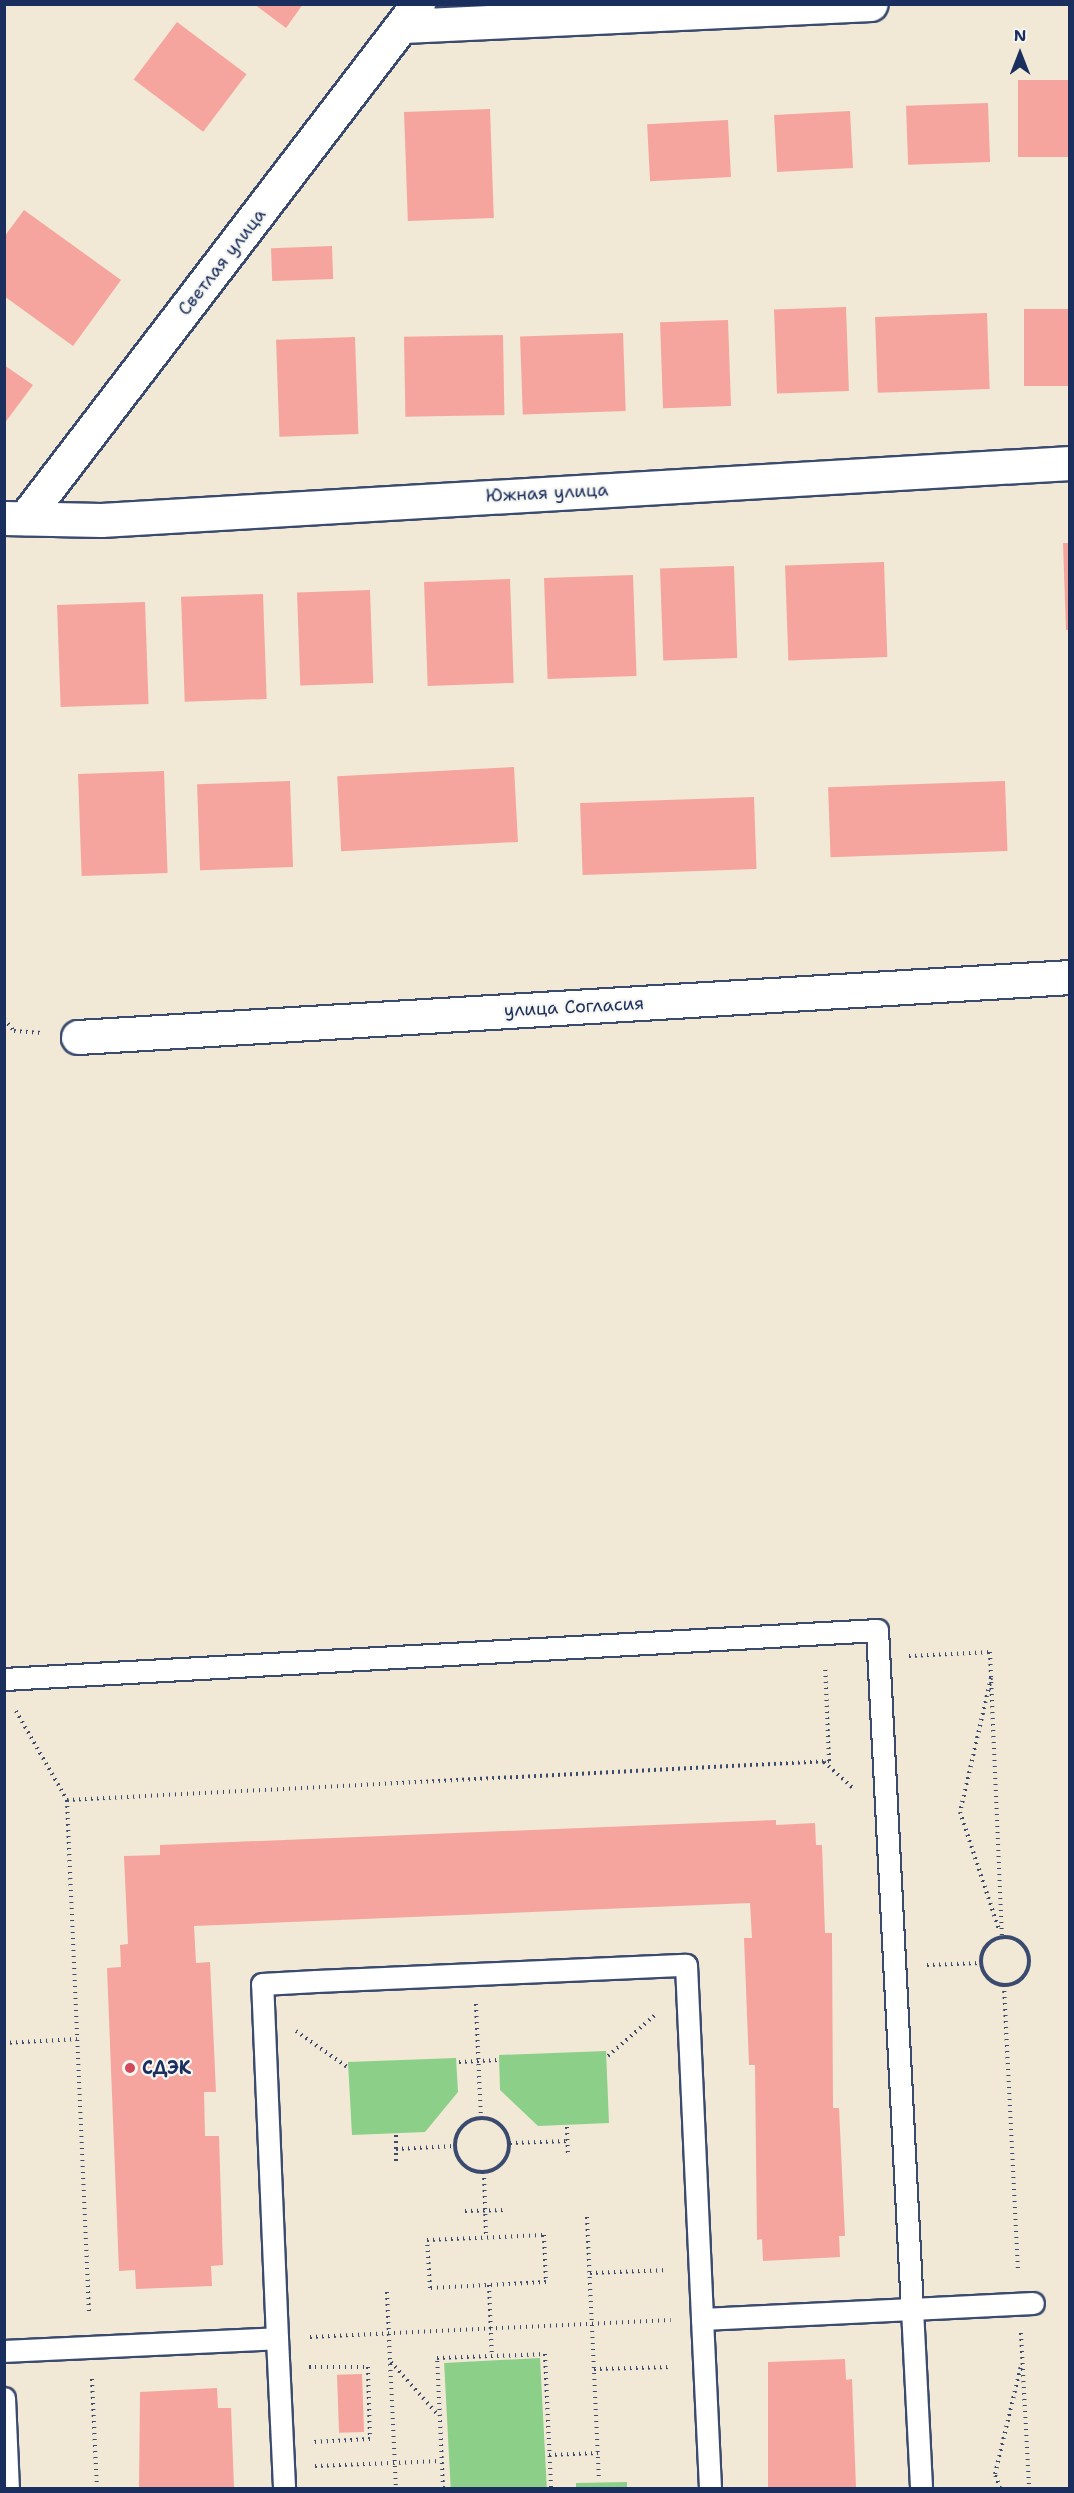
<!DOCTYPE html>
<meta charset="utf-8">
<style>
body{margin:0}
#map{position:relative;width:1074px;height:2493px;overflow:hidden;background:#f1e9d5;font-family:"Shantell Sans",sans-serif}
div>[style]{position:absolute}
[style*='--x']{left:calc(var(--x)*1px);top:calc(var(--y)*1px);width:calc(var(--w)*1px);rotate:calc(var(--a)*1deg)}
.green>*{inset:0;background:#8ccf88;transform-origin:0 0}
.building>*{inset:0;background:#f5a59e;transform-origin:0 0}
.path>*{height:4px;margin-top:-2px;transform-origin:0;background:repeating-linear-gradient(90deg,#3b4b70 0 1.5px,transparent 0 6px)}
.path>.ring{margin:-2px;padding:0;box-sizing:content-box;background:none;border:4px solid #3b4b70;border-radius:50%}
.roads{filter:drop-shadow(2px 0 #3b4b70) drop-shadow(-2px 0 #3b4b70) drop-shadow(0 2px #3b4b70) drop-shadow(0 -2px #3b4b70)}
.lane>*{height:21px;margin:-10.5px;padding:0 10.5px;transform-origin:10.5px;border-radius:10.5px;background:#fff}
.street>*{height:33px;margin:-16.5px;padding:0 16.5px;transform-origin:16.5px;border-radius:16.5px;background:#fff}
.dots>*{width:16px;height:16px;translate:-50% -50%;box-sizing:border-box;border:3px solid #f6f6f2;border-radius:50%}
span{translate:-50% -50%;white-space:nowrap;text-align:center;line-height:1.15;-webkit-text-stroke:4.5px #f6f6f2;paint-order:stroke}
.street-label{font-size:18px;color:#1b2f5e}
.poi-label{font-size:18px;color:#1b2f5e;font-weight:700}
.left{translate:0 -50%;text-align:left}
.frame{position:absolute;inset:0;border:6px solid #1b2f5e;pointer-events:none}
.north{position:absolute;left:990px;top:24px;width:60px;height:60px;-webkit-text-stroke:4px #f6f6f2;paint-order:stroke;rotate:0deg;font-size:16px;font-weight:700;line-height:24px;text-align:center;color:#1b2f5e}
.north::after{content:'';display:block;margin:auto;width:21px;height:27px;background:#1b2f5e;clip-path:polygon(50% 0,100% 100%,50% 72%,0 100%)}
</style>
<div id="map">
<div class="green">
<i style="clip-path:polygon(606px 2051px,609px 2123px,538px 2126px,500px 2090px,499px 2055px)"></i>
<i style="clip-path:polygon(456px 2058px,458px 2092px,425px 2132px,352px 2135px,348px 2062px)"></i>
<i style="left:540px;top:2358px;width:130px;height:96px;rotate:87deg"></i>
<i style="clip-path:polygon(627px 2482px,627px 2488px,576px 2488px,576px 2483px)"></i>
</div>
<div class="building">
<i style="clip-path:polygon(254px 4px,303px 4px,286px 28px)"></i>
<i style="left:177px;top:22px;width:87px;height:72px;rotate:37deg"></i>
<i style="left:1070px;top:80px;width:77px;height:52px;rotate:90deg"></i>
<i style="left:988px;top:103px;width:59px;height:82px;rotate:88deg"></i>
<i style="left:490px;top:109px;width:109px;height:86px;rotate:88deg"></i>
<i style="left:850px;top:111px;width:57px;height:76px;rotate:87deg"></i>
<i style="left:728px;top:120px;width:57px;height:81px;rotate:87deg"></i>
<i style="clip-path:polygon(24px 210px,121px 280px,73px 346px,4px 296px,4px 237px)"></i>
<i style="left:332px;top:246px;width:33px;height:61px;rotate:88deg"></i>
<i style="left:846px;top:307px;width:84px;height:72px;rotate:88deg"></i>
<i style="left:1070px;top:309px;width:77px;height:46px;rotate:90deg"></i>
<i style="left:987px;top:313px;width:76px;height:112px;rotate:88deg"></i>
<i style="left:728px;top:320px;width:86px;height:68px;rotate:88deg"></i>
<i style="left:623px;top:333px;width:78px;height:103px;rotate:88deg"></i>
<i style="left:503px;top:335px;width:80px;height:99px;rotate:89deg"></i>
<i style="left:355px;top:337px;width:97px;height:79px;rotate:88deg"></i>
<i style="clip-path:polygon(4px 365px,33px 385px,4px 424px)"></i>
<i style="clip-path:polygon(1063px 543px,1070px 543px,1070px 630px,1066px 630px)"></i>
<i style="left:884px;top:562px;width:95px;height:99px;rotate:88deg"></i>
<i style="left:734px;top:566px;width:92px;height:74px;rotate:88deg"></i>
<i style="left:633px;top:575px;width:101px;height:89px;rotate:88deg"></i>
<i style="left:510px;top:579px;width:104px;height:86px;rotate:88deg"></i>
<i style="left:370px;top:590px;width:93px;height:73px;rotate:88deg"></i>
<i style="left:263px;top:594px;width:105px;height:82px;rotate:88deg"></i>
<i style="left:145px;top:602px;width:102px;height:88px;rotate:88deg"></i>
<i style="left:514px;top:767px;width:75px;height:177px;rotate:87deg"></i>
<i style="left:164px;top:771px;width:102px;height:86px;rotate:88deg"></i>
<i style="left:290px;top:781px;width:86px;height:93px;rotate:88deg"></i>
<i style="left:1005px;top:781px;width:70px;height:177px;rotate:88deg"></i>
<i style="left:754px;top:797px;width:72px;height:174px;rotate:88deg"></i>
<i style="clip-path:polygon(776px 1820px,776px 1825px,815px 1823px,816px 1845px,822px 1845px,825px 1933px,832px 1933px,833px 2108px,839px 2108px,845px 2236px,839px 2236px,840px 2257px,763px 2261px,762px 2239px,757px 2240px,755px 2065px,749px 2065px,744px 1938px,752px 1938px,750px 1903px,194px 1926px,196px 1963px,210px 1962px,216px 2092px,204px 2092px,205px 2136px,219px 2136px,223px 2265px,211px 2266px,212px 2286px,136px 2289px,135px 2270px,119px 2271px,107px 1968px,121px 1967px,120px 1945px,128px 1944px,124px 1856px,160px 1855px,160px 1845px)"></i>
<i style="clip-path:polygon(845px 2359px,846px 2380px,852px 2379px,856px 2488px,768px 2488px,768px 2362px)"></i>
<i style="left:362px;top:2374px;width:58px;height:25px;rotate:88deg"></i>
<i style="clip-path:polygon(217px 2388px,218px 2408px,231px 2408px,234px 2488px,139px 2488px,140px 2392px)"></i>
</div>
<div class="path">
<i style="--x:4;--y:1019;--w:16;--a:50"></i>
<i style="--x:14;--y:1031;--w:28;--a:4"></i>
<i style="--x:909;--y:1656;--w:81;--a:-2.8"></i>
<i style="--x:990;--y:1652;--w:285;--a:87.6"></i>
<i style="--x:991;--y:1678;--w:138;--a:103"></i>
<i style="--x:960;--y:1812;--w:124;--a:71.7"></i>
<i style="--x:16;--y:1711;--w:103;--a:60.2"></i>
<i style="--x:67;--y:1800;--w:763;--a:-2.93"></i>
<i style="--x:829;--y:1761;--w:96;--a:-92.4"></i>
<i style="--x:824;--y:1762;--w:40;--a:42"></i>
<i style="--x:67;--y:1800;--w:515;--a:87.55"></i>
<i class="ring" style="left:981px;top:1937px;width:44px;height:44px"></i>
<i style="--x:927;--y:1965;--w:53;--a:-2.2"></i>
<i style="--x:1004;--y:1985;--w:287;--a:87.2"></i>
<i style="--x:476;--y:2004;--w:113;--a:87.5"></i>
<i style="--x:296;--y:2031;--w:62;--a:35.2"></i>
<i style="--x:4;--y:2043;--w:73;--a:-3.1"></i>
<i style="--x:608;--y:2056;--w:62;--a:-41.1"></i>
<i style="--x:459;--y:2062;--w:39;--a:-3"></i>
<i class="ring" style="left:455px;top:2118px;width:50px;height:50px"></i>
<i style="--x:567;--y:2127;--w:28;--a:88"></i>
<i style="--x:396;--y:2135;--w:27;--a:90"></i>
<i style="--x:510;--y:2143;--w:58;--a:-2"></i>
<i style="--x:396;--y:2149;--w:58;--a:-3"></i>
<i style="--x:484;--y:2172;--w:65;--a:88.2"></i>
<i style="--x:465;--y:2211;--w:40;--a:-1.4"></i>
<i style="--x:587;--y:2217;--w:263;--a:87.4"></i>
<i style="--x:544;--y:2235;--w:47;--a:87.6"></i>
<i style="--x:546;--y:2282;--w:116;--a:177"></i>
<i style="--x:430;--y:2288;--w:48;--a:-93.6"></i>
<i style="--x:427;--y:2240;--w:117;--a:-2.4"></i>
<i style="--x:590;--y:2273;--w:77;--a:-2.2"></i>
<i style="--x:489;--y:2285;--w:71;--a:87.6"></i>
<i style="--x:387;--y:2292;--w:196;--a:87.4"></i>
<i style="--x:1021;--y:2333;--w:155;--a:87"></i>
<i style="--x:310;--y:2337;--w:361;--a:-2.7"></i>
<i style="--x:391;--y:2362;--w:72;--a:48.4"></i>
<i style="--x:309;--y:2367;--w:59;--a:0"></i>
<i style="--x:368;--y:2367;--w:72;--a:88.4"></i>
<i style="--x:370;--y:2439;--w:56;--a:176.9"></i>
<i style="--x:594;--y:2369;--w:78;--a:-1.5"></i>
<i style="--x:92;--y:2379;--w:109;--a:87.4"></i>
<i style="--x:549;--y:2455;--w:49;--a:-2.3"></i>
<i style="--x:315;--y:2466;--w:126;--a:-2.3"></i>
<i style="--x:443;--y:2488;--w:130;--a:-92.6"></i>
<i style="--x:437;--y:2358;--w:108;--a:-2.1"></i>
<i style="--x:545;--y:2354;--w:134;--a:87.4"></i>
<i style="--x:1000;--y:2488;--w:15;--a:-110"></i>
<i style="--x:995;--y:2474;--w:111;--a:-76.5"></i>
</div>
<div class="roads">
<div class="lane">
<i style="--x:4;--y:1679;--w:874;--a:-3.21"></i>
<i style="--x:877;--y:1630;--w:680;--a:87.05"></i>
<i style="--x:912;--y:2309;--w:121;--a:-2.8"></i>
<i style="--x:277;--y:2338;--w:354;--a:-92.4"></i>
<i style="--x:262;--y:1984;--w:54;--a:-3.2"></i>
<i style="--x:316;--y:1981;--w:370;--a:-2.5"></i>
<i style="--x:686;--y:1965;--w:354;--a:87.4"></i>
<i style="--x:4;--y:2351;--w:273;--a:-2.7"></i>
<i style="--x:277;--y:2338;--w:150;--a:87.3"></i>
<i style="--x:4;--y:2398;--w:90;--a:87.5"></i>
<i style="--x:710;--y:2488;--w:169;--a:-92.7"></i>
<i style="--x:702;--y:2319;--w:210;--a:-2.7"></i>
<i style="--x:912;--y:2309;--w:179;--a:87.1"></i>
</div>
<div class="street">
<i style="--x:404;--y:26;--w:467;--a:-2.7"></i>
<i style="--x:4;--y:518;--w:97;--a:1.2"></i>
<i style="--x:101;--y:520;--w:971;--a:-3.37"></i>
<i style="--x:25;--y:518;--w:647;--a:-52.6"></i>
<i style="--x:78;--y:1037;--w:994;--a:-3.46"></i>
</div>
</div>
<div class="dots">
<i style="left:130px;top:2068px;background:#d1495b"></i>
</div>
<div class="street-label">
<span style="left:222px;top:262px;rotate:-52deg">Светлая улица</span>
<span style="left:547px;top:493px;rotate:-3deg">Южная улица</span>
<span style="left:574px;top:1007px;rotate:-3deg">улица Согласия</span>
</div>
<div class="poi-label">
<span class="left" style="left:142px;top:2068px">СДЭК</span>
</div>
<div class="frame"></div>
<div class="north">N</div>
</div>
